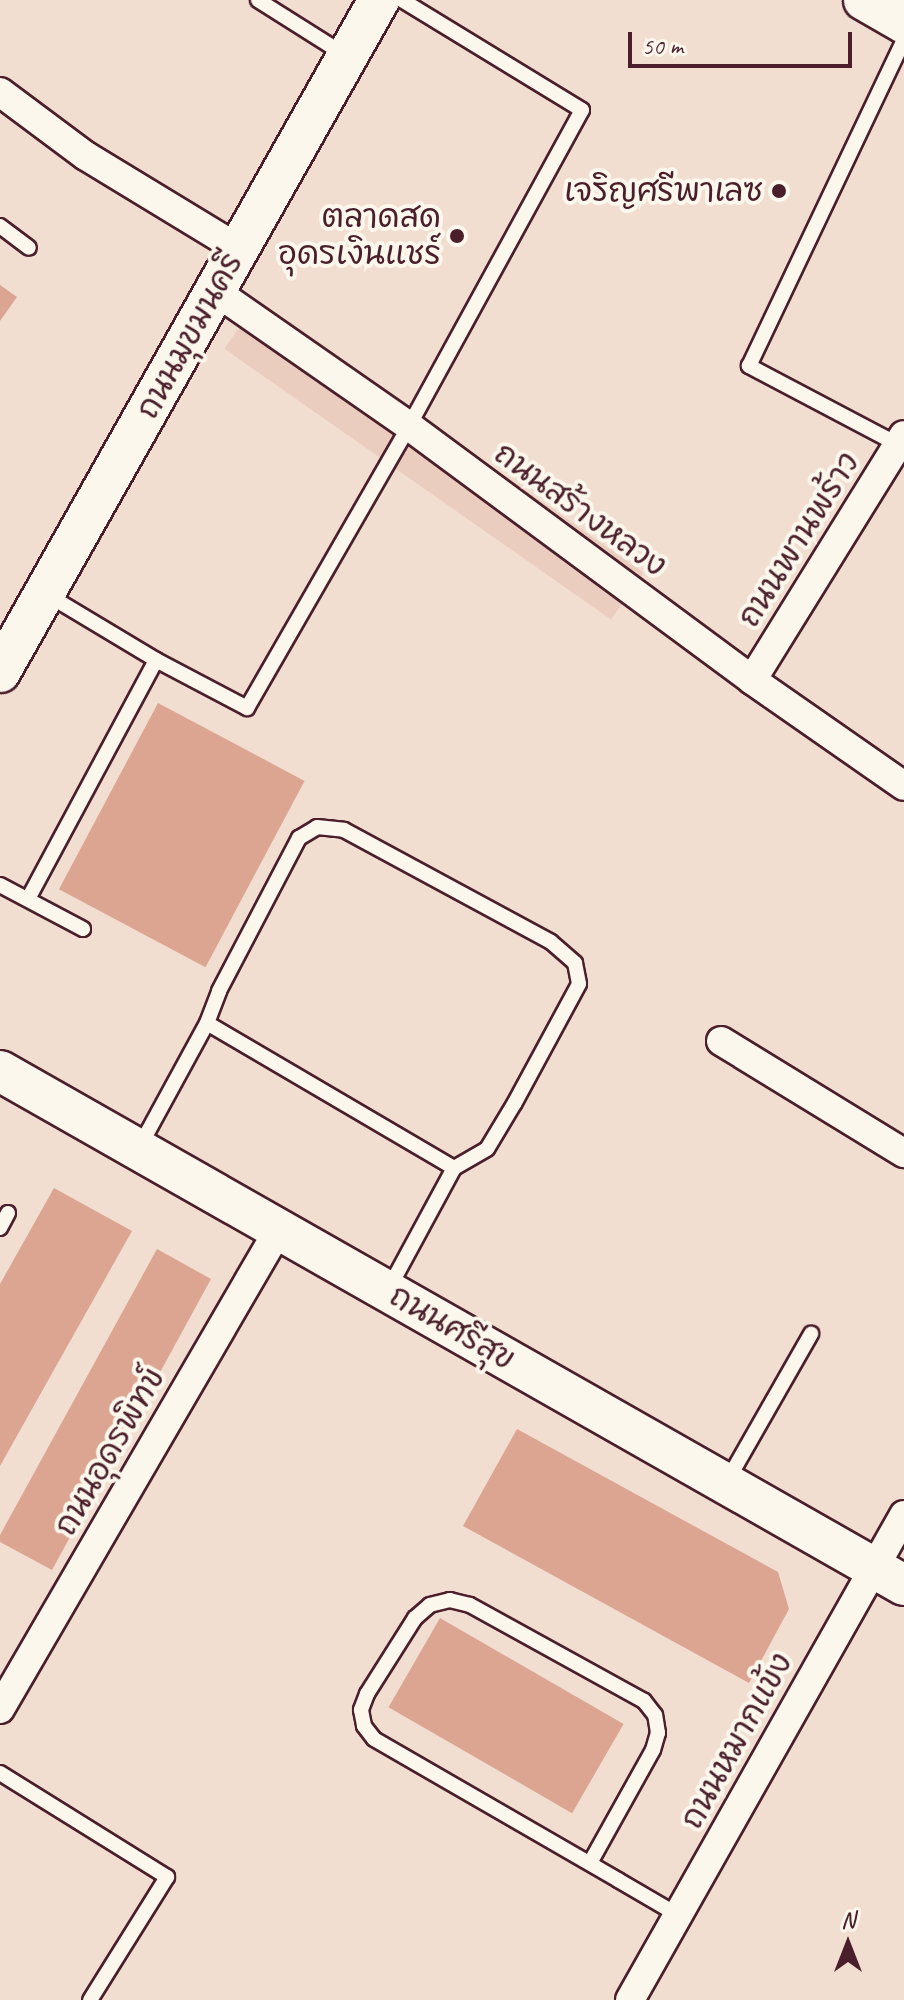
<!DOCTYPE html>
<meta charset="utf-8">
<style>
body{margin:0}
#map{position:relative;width:904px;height:2000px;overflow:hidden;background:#f1ded1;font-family:Caveat,"Playpen Sans Thai",sans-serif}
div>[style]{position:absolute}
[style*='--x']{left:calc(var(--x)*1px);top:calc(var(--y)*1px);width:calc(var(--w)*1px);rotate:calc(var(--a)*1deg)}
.built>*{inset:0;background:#eacdbe;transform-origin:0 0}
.building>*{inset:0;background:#dba592;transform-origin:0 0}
.roads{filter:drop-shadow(2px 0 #4a1f2b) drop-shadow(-2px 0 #4a1f2b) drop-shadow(0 2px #4a1f2b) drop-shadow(0 -2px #4a1f2b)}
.lane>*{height:14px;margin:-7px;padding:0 7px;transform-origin:7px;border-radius:7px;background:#fbf7ec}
.street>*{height:28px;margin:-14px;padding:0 14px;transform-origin:14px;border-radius:14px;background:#fbf7ec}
.secondary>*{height:40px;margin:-20px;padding:0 20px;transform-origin:20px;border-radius:20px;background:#fbf7ec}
.dots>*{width:22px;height:22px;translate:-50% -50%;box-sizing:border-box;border:4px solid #fbf7ec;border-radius:50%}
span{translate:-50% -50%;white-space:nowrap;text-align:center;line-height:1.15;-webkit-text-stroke:8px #fbf7ec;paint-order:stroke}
.poi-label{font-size:32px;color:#4a1f2b}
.right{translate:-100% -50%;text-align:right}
.street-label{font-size:32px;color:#4a1f2b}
.north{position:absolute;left:808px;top:1904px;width:80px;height:80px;-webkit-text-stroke:6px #fbf7ec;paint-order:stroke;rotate:0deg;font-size:22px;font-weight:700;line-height:32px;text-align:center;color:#4a1f2b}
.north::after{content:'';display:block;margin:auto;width:28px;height:36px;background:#4a1f2b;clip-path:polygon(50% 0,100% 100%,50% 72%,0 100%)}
.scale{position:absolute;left:628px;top:32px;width:224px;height:36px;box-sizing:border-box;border:4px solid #4a1f2b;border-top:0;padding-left:10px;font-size:24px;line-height:28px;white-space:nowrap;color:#4a1f2b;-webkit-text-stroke:6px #fbf7ec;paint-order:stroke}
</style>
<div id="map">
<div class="built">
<i style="left:257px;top:302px;width:472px;height:57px;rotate:35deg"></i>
</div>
<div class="building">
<i style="clip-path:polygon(0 285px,17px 297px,0 321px)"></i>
<i style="left:158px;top:703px;width:166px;height:211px;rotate:28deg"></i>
<i style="clip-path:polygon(54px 1188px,132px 1231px,0 1466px,0 1284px)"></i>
<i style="clip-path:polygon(157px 1249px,211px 1279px,52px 1570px,0 1542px,0 1535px)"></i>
<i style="clip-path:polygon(517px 1429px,778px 1572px,789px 1609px,749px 1683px,463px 1526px)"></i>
<i style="left:440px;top:1618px;width:212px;height:103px;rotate:30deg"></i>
</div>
<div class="roads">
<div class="lane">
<i style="--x:258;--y:0;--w:103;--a:32.3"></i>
<i style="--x:0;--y:226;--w:36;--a:37"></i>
<i style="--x:899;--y:445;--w:170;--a:-152.2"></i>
<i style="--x:749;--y:366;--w:362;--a:-64.6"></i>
<i style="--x:48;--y:595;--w:126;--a:31"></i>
<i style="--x:156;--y:660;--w:103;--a:27.8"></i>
<i style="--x:247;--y:708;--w:325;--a:-60.1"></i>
<i style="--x:409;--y:426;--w:360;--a:-61.3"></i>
<i style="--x:582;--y:110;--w:211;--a:-148.6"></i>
<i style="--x:0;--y:885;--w:94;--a:27.9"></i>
<i style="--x:28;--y:899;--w:271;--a:-61.8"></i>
<i style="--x:140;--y:1146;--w:140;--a:-61.4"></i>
<i style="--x:0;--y:1228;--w:17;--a:-62"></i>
<i style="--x:388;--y:1290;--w:139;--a:-61.6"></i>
<i style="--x:454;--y:1168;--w:286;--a:-149.6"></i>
<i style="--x:207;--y:1023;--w:34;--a:-69"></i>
<i style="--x:219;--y:991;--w:173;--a:-62.4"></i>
<i style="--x:299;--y:838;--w:21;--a:-31"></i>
<i style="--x:317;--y:827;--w:27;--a:6"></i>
<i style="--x:344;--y:830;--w:235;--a:28.4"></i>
<i style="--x:551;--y:942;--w:32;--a:41"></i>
<i style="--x:575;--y:963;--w:21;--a:79"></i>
<i style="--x:579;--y:984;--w:136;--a:118.4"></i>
<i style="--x:514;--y:1104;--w:52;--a:121"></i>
<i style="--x:487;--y:1149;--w:38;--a:150"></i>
<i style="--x:726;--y:1483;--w:172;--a:-60.3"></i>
<i style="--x:0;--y:1773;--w:197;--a:31.9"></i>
<i style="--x:167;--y:1877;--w:145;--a:122"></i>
<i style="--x:590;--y:1863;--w:129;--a:-60.9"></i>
<i style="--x:653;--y:1750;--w:18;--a:-74"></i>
<i style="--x:658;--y:1733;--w:18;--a:-99"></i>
<i style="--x:655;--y:1715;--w:18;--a:-128"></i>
<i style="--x:644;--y:1701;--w:199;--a:-151.1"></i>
<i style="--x:470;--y:1605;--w:21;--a:-166"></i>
<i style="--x:450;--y:1600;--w:21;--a:166"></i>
<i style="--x:430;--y:1605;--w:20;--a:139"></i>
<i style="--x:415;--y:1618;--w:90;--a:122.3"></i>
<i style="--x:367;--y:1694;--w:17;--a:111"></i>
<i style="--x:361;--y:1710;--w:16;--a:79"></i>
<i style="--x:364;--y:1726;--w:16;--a:52"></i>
<i style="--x:374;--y:1739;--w:282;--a:30"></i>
<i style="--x:618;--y:1880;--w:69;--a:30.3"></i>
</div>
<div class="street">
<i style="--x:0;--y:92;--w:107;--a:36.7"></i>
<i style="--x:86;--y:156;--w:179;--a:31.3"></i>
<i style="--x:215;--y:291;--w:236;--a:34.8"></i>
<i style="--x:409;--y:426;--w:427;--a:36.5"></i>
<i style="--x:752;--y:680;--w:185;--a:34.9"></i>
<i style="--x:752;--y:680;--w:288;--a:-58.2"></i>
<i style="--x:721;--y:1041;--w:215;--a:31.5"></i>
<i style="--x:0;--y:1709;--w:555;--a:-59.83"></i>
<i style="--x:630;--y:2000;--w:557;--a:-60.54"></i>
</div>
<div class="secondary">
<i style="--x:864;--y:0;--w:46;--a:29.9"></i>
<i style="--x:0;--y:672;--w:772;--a:-60.58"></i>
<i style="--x:0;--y:1071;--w:1040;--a:29.62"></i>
</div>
</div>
<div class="dots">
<i style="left:779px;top:191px;background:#4a1f2b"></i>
<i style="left:457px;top:236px;background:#4a1f2b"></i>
</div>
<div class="poi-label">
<span class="right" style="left:763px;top:191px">เจริญศรีพาเลซ</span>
<span class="right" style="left:441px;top:236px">ตลาดสด<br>อุดรเงินแชร์</span>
</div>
<div class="street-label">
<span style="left:190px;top:336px;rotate:-61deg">ถนนมุขมนครี</span>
<span style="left:580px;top:510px;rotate:36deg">ถนนสร้างหลวง</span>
<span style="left:799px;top:540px;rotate:-58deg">ถนนพานพร้าว</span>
<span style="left:452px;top:1328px;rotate:30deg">ถนนศรีสุข</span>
<span style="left:110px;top:1452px;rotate:-60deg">ถนนอุดรพิทข์</span>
<span style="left:737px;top:1741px;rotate:-61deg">ถนนหมากแข้ง</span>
</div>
<div class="north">N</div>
<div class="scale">50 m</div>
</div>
